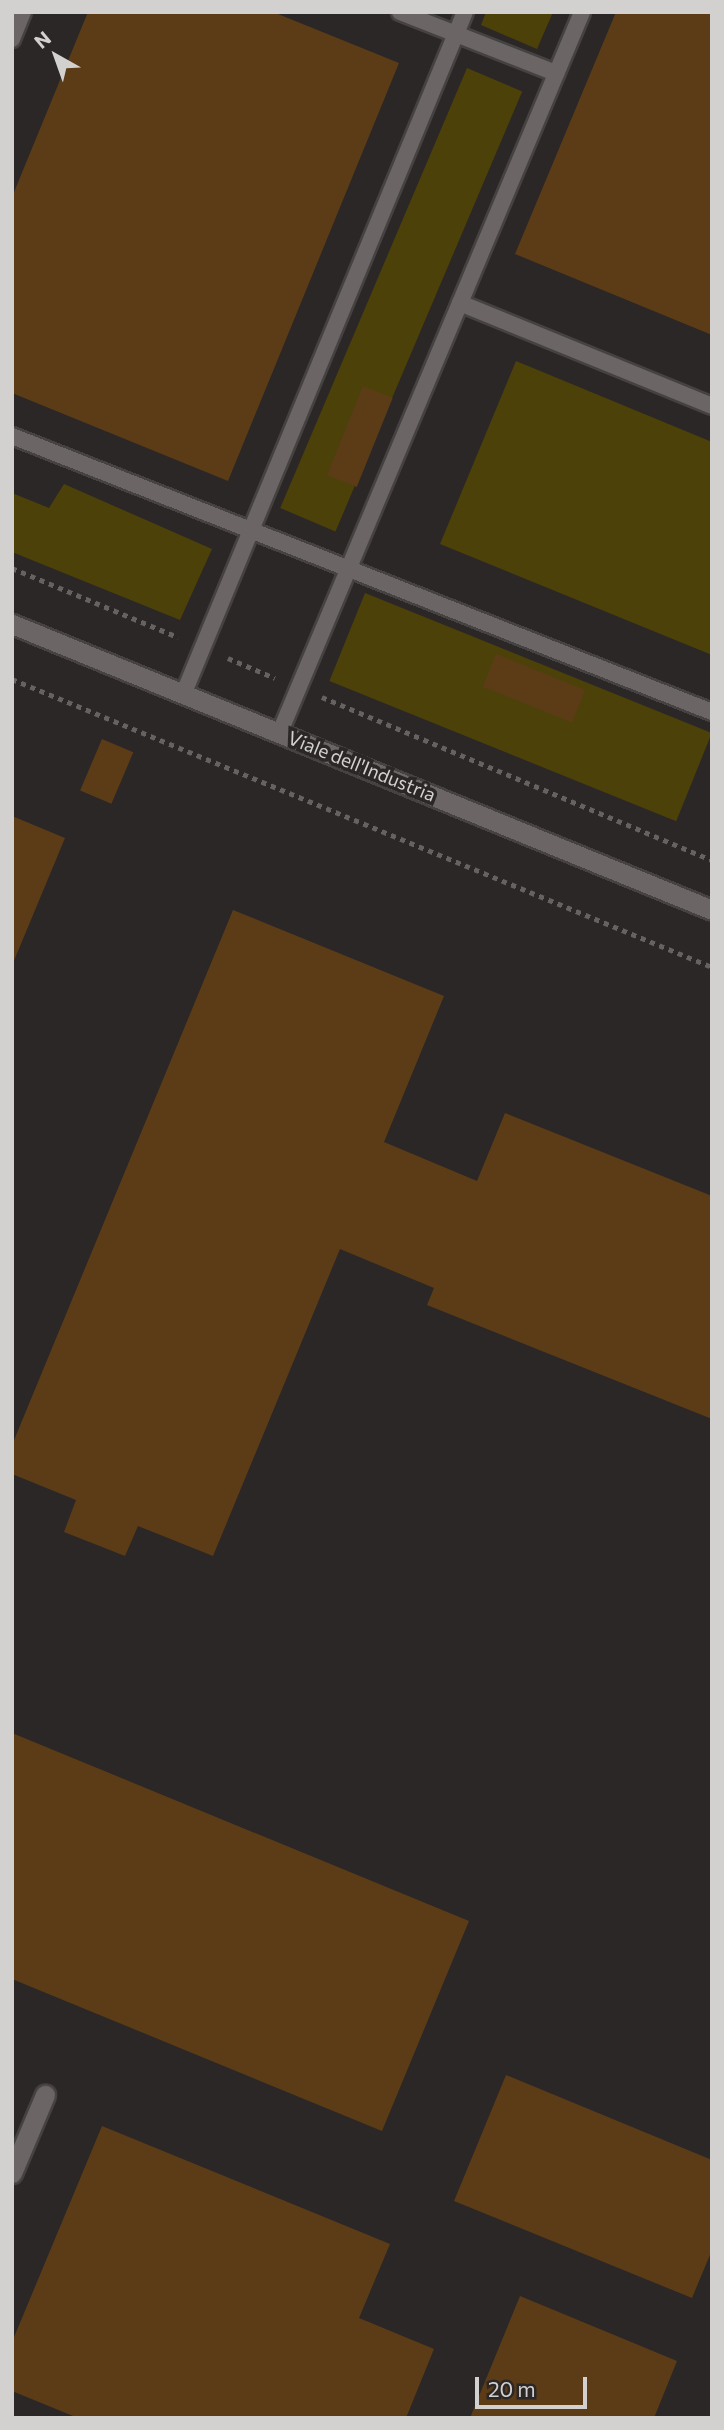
<!DOCTYPE html>
<style>
body{margin:0}
#map{position:relative;width:724px;height:2430px;overflow:hidden;background:#2b2726;font-family:Commissioner,sans-serif}
div>[style]{position:absolute}
[style*='--x']{left:calc(var(--x)*1px);top:calc(var(--y)*1px);width:calc(var(--w)*1px);rotate:calc(var(--a)*1deg)}
.green>*{inset:0;background:#4d410a;transform-origin:0 0}
.building>*{inset:0;background:#5b3c17;transform-origin:0 0}
.path>*{height:4.5px;margin-top:-2.25px;transform-origin:0;background:repeating-linear-gradient(90deg,#666261 0 5px,transparent 0 10px)}
.roads{filter:drop-shadow(2px 0 #454241) drop-shadow(-2px 0 #454241) drop-shadow(0 2px #454241) drop-shadow(0 -2px #454241)}
.service>*{height:16px;margin:-8px;padding:0 8px;transform-origin:8px;border-radius:8px;background:#6b6665}
.minor>*{height:19px;margin:-9.5px;padding:0 9.5px;transform-origin:9.5px;border-radius:9.5px;background:#6b6665}
.tertiary>*{height:19px;margin:-9.5px;padding:0 9.5px;transform-origin:9.5px;border-radius:9.5px;background:#6b6665}
span{translate:-50% -50%;white-space:nowrap;text-align:center;line-height:1.15;-webkit-text-stroke:7px #2b2726;paint-order:stroke}
.street-label{font-size:19px;color:#d3d1d0}
.frame{position:absolute;inset:0;border:14px solid #d3d1d0;pointer-events:none}
.north{position:absolute;left:21px;top:21px;width:70px;height:70px;-webkit-text-stroke:5px #2b2726;paint-order:stroke;rotate:320deg;font-size:19px;font-weight:700;line-height:28px;text-align:center;color:#d3d1d0}
.north::after{content:'';display:block;margin:auto;width:24px;height:32px;background:#d3d1d0;clip-path:polygon(50% 0,100% 100%,50% 72%,0 100%)}
.scale{position:absolute;left:475px;top:2377px;width:112px;height:32px;box-sizing:border-box;border:4px solid #d3d1d0;border-top:0;padding-left:9px;font-size:21px;line-height:24px;white-space:nowrap;color:#d3d1d0;-webkit-text-stroke:5px #2b2726;paint-order:stroke}
</style>
<div id="map">
<div class="green">
<i style="clip-path:polygon(486px 12px,553px 12px,537px 49px,481px 25px)"></i>
<i style="left:467px;top:68px;width:60px;height:478px;rotate:23deg"></i>
<i style="clip-path:polygon(516px 361px,712px 442px,712px 655px,440px 544px)"></i>
<i style="clip-path:polygon(64px 484px,212px 549px,180px 620px,12px 552px,12px 493px,49px 508px)"></i>
<i style="left:365px;top:593px;width:374px;height:95px;rotate:22deg"></i>
</div>
<div class="building">
<i style="clip-path:polygon(88px 12px,273px 12px,399px 63px,228px 481px,12px 393px,12px 197px)"></i>
<i style="clip-path:polygon(616px 12px,712px 12px,712px 335px,515px 254px)"></i>
<i style="left:363px;top:386px;width:32px;height:96px;rotate:22deg"></i>
<i style="left:496px;top:654px;width:96px;height:35px;rotate:22deg"></i>
<i style="left:102px;top:739px;width:34px;height:56px;rotate:23deg"></i>
<i style="clip-path:polygon(12px 816px,65px 838px,13px 963px,12px 963px)"></i>
<i style="clip-path:polygon(233px 910px,444px 996px,384px 1142px,477px 1181px,505px 1113px,712px 1196px,712px 1419px,427px 1305px,434px 1288px,340px 1249px,213px 1556px,138px 1526px,125px 1556px,64px 1532px,76px 1500px,12px 1474px,12px 1445px)"></i>
<i style="clip-path:polygon(12px 1733px,469px 1921px,382px 2131px,12px 1979px)"></i>
<i style="clip-path:polygon(506px 2075px,712px 2160px,712px 2250px,692px 2298px,454px 2201px)"></i>
<i style="clip-path:polygon(102px 2126px,390px 2244px,359px 2318px,434px 2349px,406px 2418px,78px 2418px,12px 2391px,12px 2342px)"></i>
<i style="clip-path:polygon(520px 2296px,677px 2361px,654px 2418px,470px 2418px)"></i>
</div>
<div class="path">
<i style="--x:12;--y:568;--w:180;--a:22.6"></i>
<i style="--x:228;--y:658;--w:51;--a:23.1"></i>
<i style="--x:12;--y:679;--w:757;--a:22.36"></i>
<i style="--x:322;--y:697;--w:423;--a:22.7"></i>
</div>
<div class="roads">
<div class="service">
<i style="--x:400;--y:12;--w:168;--a:21.4"></i>
<i style="--x:12;--y:39;--w:29;--a:-68"></i>
<i style="--x:460;--y:303;--w:272;--a:22.2"></i>
<i style="--x:12;--y:436;--w:752;--a:21.52"></i>
<i style="--x:183;--y:695;--w:739;--a:-67.57"></i>
<i style="--x:280;--y:732;--w:781;--a:-67.24"></i>
</div>
<div class="minor">
<i style="--x:12;--y:2173;--w:85;--a:-67.1"></i>
</div>
<div class="tertiary">
<i style="--x:12;--y:624;--w:756;--a:22.22"></i>
</div>
</div>
<div class="street-label">
<span style="left:362px;top:766px;rotate:22deg">Viale dell'Industria</span>
</div>
<div class="frame"></div>
<div class="north">N</div>
<div class="scale">20 m</div>
</div>
